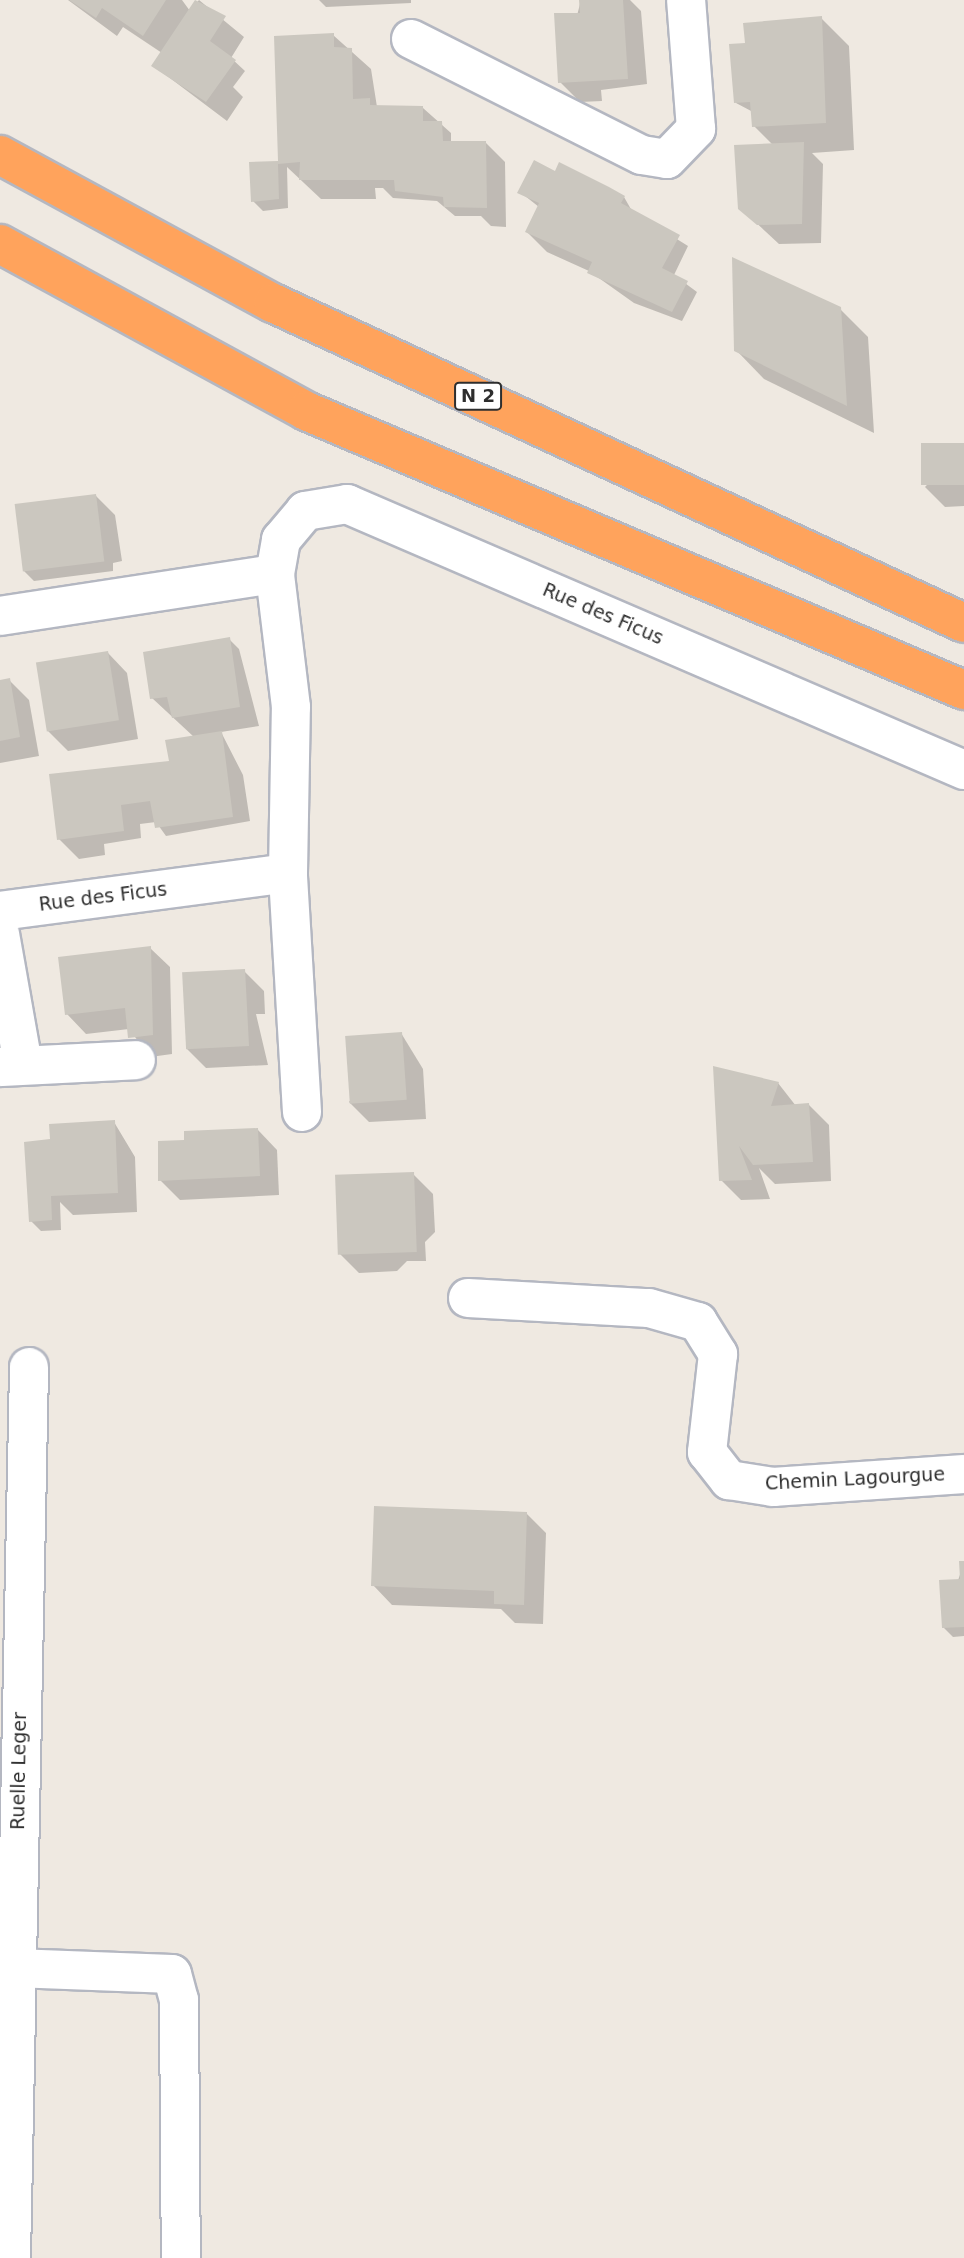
<!DOCTYPE html>
<style>
body{margin:0}
#map{position:relative;width:964px;height:2258px;overflow:hidden;background:#efe9e1;font-family:"DejaVu Sans",sans-serif}
div>[style]{position:absolute}
[style*='--x']{left:calc(var(--x)*1px);top:calc(var(--y)*1px);width:calc(var(--w)*1px);rotate:calc(var(--a)*1deg)}
.shadow>*{inset:0;background:#0003}
.building>*{inset:0;background:#cbc7bf;transform-origin:0 0}
.roads{filter:drop-shadow(2px 0 #b4b7c1) drop-shadow(-2px 0 #b4b7c1) drop-shadow(0 2px #b4b7c1) drop-shadow(0 -2px #b4b7c1)}
.minor>*{height:38px;margin:-19px;padding:0 19px;transform-origin:19px;border-radius:19px;background:#fff}
.highway>*{height:38px;margin:-19px;padding:0 19px;transform-origin:19px;border-radius:19px;background:#ffa35c}
span{translate:-50% -50%;white-space:nowrap;text-align:center;line-height:1.15;-webkit-text-stroke:5px #fff;paint-order:stroke}
.shield-label span{padding:2px 5px;background:#fff;border:2px solid;border-radius:5px;-webkit-text-stroke-width:0}
.shield-label{font-size:18px;color:#2e2e2e;font-weight:700}
.street-label{font-size:19px;color:#2e2e2e}
</style>
<div id="map">
<div class="shadow">
<i style="clip-path:polygon(68px 0,182px 0,190px 11px,199px 0,244px 37px,231px 58px,245px 71px,233px 87px,243px 97px,227px 121px,154px 66px,162px 53px,123px 27px,117px 36px)"></i>
<i style="clip-path:polygon(319px 0,411px 0,411px 3px,326px 7px)"></i>
<i style="clip-path:polygon(581px 0,630px 0,641px 11px,647px 84px,601px 90px,602px 101px,580px 102px,560px 82px)"></i>
<i style="clip-path:polygon(821px 18px,849px 46px,854px 150px,812px 153px,823px 164px,821px 243px,779px 244px,751px 218px,773px 145px,754px 126px,753px 112px,736px 103px,744px 45px)"></i>
<i style="clip-path:polygon(333px 35px,371px 69px,377px 107px,423px 108px,451px 133px,451px 143px,486px 143px,505px 162px,506px 227px,491px 226px,481px 216px,455px 216px,437px 201px,393px 198px,383px 188px,375px 188px,376px 199px,321px 199px,287px 167px,288px 208px,263px 211px,253px 201px,251px 163px,279px 162px)"></i>
<i style="clip-path:polygon(555px 173px,624px 197px,632px 211px,688px 246px,674px 275px,697px 292px,682px 321px,634px 303px,589px 271px,547px 252px,527px 232px,539px 207px,520px 192px)"></i>
<i style="clip-path:polygon(840px 309px,868px 337px,874px 433px,764px 379px,736px 350px)"></i>
<i style="clip-path:polygon(964px 445px,964px 506px,945px 507px,925px 487px)"></i>
<i style="clip-path:polygon(96px 496px,115px 515px,122px 561px,113px 563px,113px 571px,34px 581px,24px 571px)"></i>
<i style="clip-path:polygon(229px 639px,239px 649px,259px 726px,221px 732px,243px 775px,250px 821px,166px 836px,156px 822px,140px 824px,141px 838px,104px 844px,105px 855px,79px 859px,59px 839px,171px 761px,194px 737px,152px 698px)"></i>
<i style="clip-path:polygon(108px 653px,127px 673px,138px 739px,68px 751px,48px 731px)"></i>
<i style="clip-path:polygon(9px 680px,29px 700px,39px 756px,0 763px,0 682px)"></i>
<i style="clip-path:polygon(150px 948px,170px 967px,172px 1054px,150px 1057px,129px 1029px,86px 1034px,67px 1014px)"></i>
<i style="clip-path:polygon(244px 971px,264px 991px,265px 1014px,256px 1014px,268px 1065px,206px 1068px,186px 1048px)"></i>
<i style="clip-path:polygon(401px 1033px,423px 1069px,426px 1119px,369px 1122px,349px 1102px)"></i>
<i style="clip-path:polygon(715px 1068px,778px 1083px,796px 1106px,809px 1105px,829px 1125px,831px 1181px,775px 1184px,759px 1168px,770px 1199px,741px 1200px,721px 1180px)"></i>
<i style="clip-path:polygon(114px 1122px,135px 1157px,137px 1212px,73px 1215px,60px 1202px,61px 1230px,41px 1231px,31px 1221px,51px 1141px)"></i>
<i style="clip-path:polygon(258px 1130px,277px 1150px,279px 1195px,180px 1200px,160px 1180px,186px 1142px)"></i>
<i style="clip-path:polygon(413px 1174px,433px 1194px,435px 1232px,425px 1242px,426px 1261px,407px 1261px,397px 1271px,359px 1273px,339px 1253px)"></i>
<i style="clip-path:polygon(526px 1513px,546px 1533px,543px 1624px,515px 1623px,501px 1609px,392px 1605px,373px 1585px)"></i>
<i style="clip-path:polygon(964px 1562px,964px 1636px,953px 1637px,943px 1627px)"></i>
</div>
<div class="building">
<i style="clip-path:polygon(69px 0,166px 0,143px 36px,102px 8px,96px 18px)"></i>
<i style="clip-path:polygon(195px 0,226px 16px,210px 41px,236px 60px,206px 102px,151px 66px)"></i>
<i style="clip-path:polygon(579px 0,623px 0,628px 79px,558px 83px,554px 13px,580px 13px)"></i>
<i style="clip-path:polygon(822px 16px,826px 123px,752px 127px,750px 102px,734px 103px,729px 44px,745px 43px,743px 23px)"></i>
<i style="clip-path:polygon(334px 33px,334px 47px,352px 48px,353px 99px,370px 98px,370px 105px,423px 106px,423px 121px,442px 121px,443px 141px,486px 141px,487px 208px,444px 207px,443px 197px,395px 191px,394px 180px,299px 180px,300px 162px,278px 164px,279px 199px,251px 202px,249px 162px,278px 161px,274px 36px)"></i>
<i style="clip-path:polygon(804px 142px,802px 224px,757px 225px,738px 209px,734px 145px)"></i>
<i style="clip-path:polygon(534px 160px,555px 171px,559px 162px,609px 187px,625px 196px,621px 203px,680px 235px,662px 268px,688px 281px,672px 312px,587px 273px,592px 262px,525px 232px,539px 203px,517px 193px)"></i>
<i style="clip-path:polygon(732px 257px,841px 307px,847px 406px,734px 351px)"></i>
<i style="left:964px;top:443px;width:42px;height:43px;rotate:90deg"></i>
<i style="left:96px;top:494px;width:68px;height:82px;rotate:83deg"></i>
<i style="clip-path:polygon(230px 637px,240px 707px,172px 718px,167px 697px,150px 699px,143px 652px)"></i>
<i style="left:108px;top:651px;width:70px;height:73px;rotate:81deg"></i>
<i style="clip-path:polygon(10px 678px,20px 737px,0 741px,0 680px)"></i>
<i style="clip-path:polygon(222px 731px,233px 817px,155px 828px,150px 801px,121px 805px,124px 831px,57px 840px,49px 774px,169px 761px,165px 740px)"></i>
<i style="clip-path:polygon(151px 946px,153px 1035px,128px 1038px,125px 1008px,65px 1015px,58px 957px)"></i>
<i style="left:245px;top:969px;width:77px;height:63px;rotate:87deg"></i>
<i style="left:402px;top:1032px;width:68px;height:57px;rotate:86deg"></i>
<i style="clip-path:polygon(713px 1066px,779px 1082px,771px 1106px,809px 1103px,813px 1162px,753px 1165px,739px 1146px,752px 1180px,719px 1181px)"></i>
<i style="clip-path:polygon(115px 1120px,118px 1193px,51px 1196px,52px 1220px,29px 1222px,24px 1142px,50px 1139px,49px 1124px)"></i>
<i style="clip-path:polygon(258px 1128px,260px 1176px,158px 1181px,158px 1141px,184px 1140px,184px 1131px)"></i>
<i style="left:414px;top:1172px;width:80px;height:79px;rotate:88deg"></i>
<i style="clip-path:polygon(374px 1506px,527px 1512px,524px 1605px,494px 1604px,494px 1591px,371px 1586px)"></i>
<i style="clip-path:polygon(959px 1561px,964px 1561px,964px 1627px,942px 1628px,939px 1580px,960px 1579px)"></i>
</div>
<div class="roads">
<div class="minor">
<i style="--x:411;--y:39;--w:258;--a:26.7"></i>
<i style="--x:642;--y:155;--w:25;--a:9"></i>
<i style="--x:667;--y:159;--w:42;--a:-46"></i>
<i style="--x:696;--y:129;--w:129;--a:-94.4"></i>
<i style="--x:0;--y:616;--w:278;--a:-8.7"></i>
<i style="--x:0;--y:911;--w:290;--a:-7.5"></i>
<i style="--x:0;--y:934;--w:132;--a:80"></i>
<i style="--x:0;--y:1067;--w:136;--a:-2.9"></i>
<i style="--x:302;--y:1112;--w:239;--a:-93.4"></i>
<i style="--x:288;--y:873;--w:166;--a:-89"></i>
<i style="--x:291;--y:707;--w:134;--a:-96.9"></i>
<i style="--x:275;--y:574;--w:35;--a:-80"></i>
<i style="--x:281;--y:540;--w:38;--a:-50"></i>
<i style="--x:305;--y:511;--w:43;--a:-9.5"></i>
<i style="--x:347;--y:504;--w:672;--a:23.32"></i>
<i style="--x:468;--y:1298;--w:181;--a:3.2"></i>
<i style="--x:649;--y:1308;--w:51;--a:15.9"></i>
<i style="--x:698;--y:1322;--w:38;--a:58"></i>
<i style="--x:718;--y:1354;--w:99;--a:96.4"></i>
<i style="--x:707;--y:1452;--w:36;--a:52"></i>
<i style="--x:729;--y:1480;--w:45;--a:9"></i>
<i style="--x:773;--y:1487;--w:191;--a:-3.9"></i>
<i style="--x:14;--y:1968;--w:158;--a:2.2"></i>
<i style="--x:172;--y:1974;--w:27;--a:75"></i>
<i style="--x:179;--y:2000;--w:258;--a:89.6"></i>
<i style="--x:11;--y:2258;--w:891;--a:-88.84"></i>
</div>
<div class="highway">
<i style="--x:0;--y:155;--w:311;--a:28.5"></i>
<i style="--x:273;--y:303;--w:761;--a:24.85"></i>
<i style="--x:0;--y:244;--w:349;--a:28.6"></i>
<i style="--x:306;--y:411;--w:715;--a:22.98"></i>
</div>
</div>
<div class="shield-label">
<span style="left:478px;top:396px">N 2</span>
</div>
<div class="street-label">
<span style="left:603px;top:614px;rotate:23deg">Rue des Ficus</span>
<span style="left:103px;top:897px;rotate:-7deg">Rue des Ficus</span>
<span style="left:855px;top:1479px;rotate:-3deg">Chemin Lagourgue</span>
<span style="left:19px;top:1771px;rotate:-89deg">Ruelle Leger</span>
</div>
</div>
